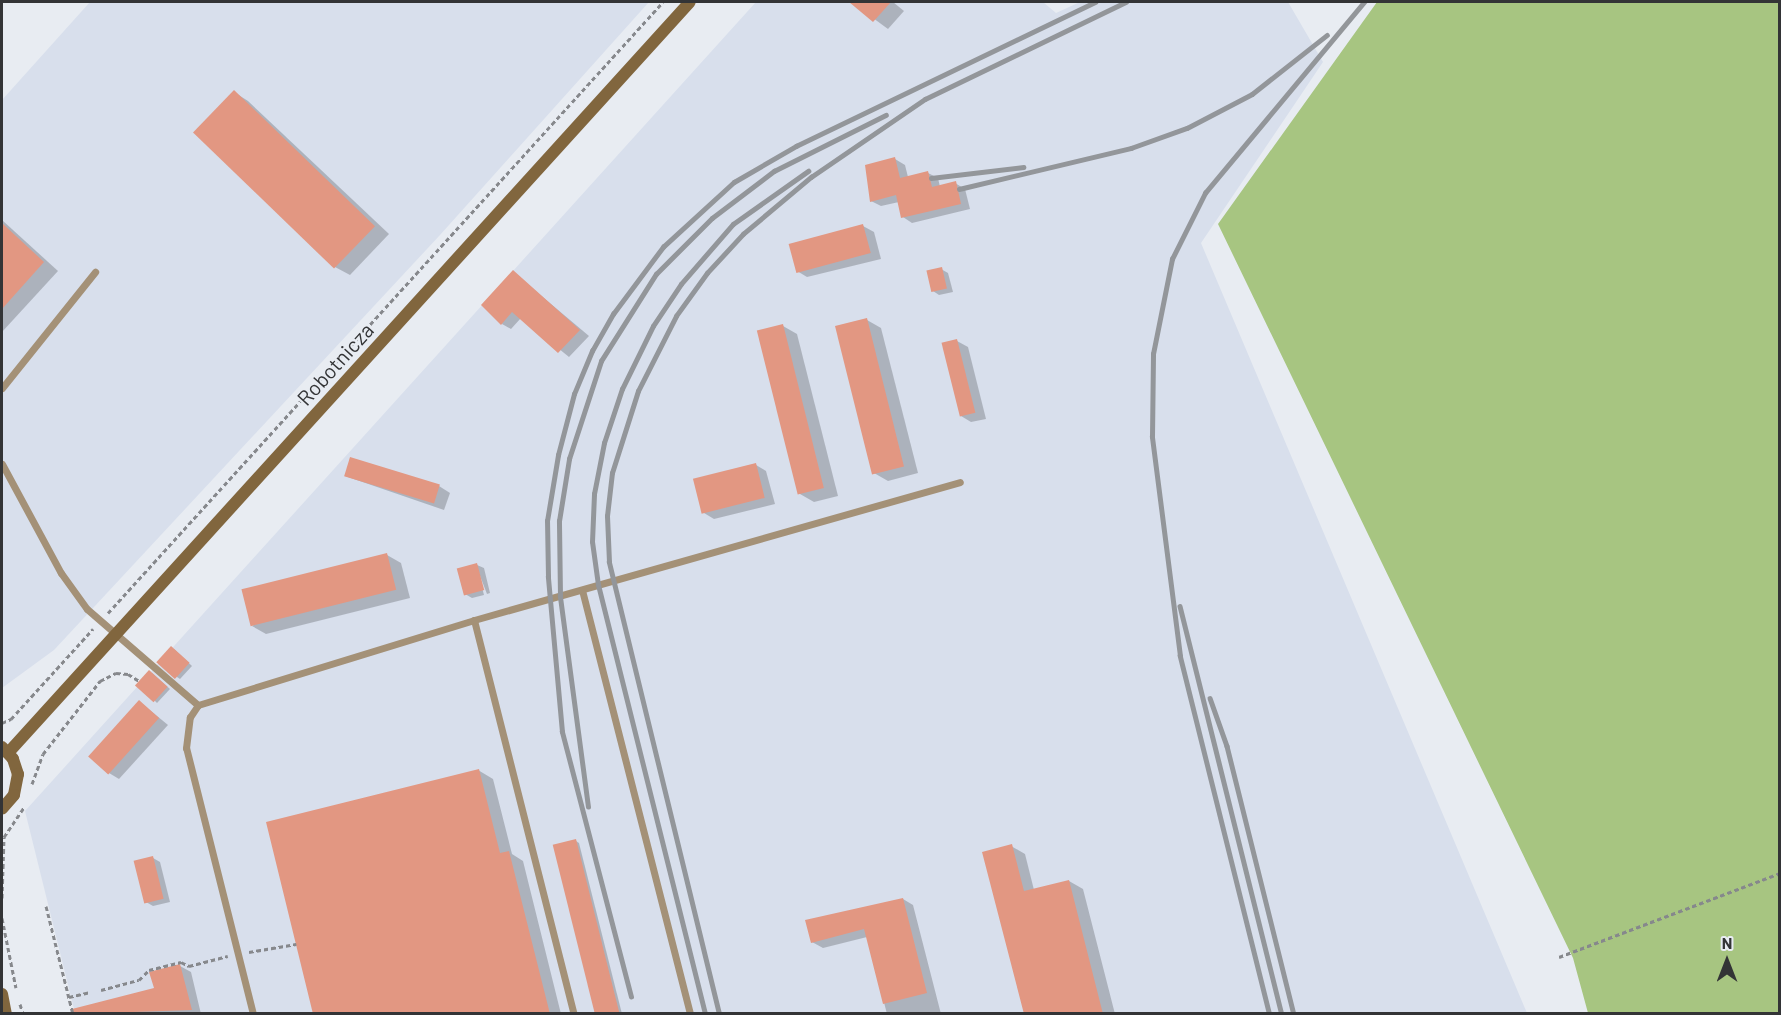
<!DOCTYPE html>
<style>
body{margin:0}
#map{position:relative;width:1781px;height:1015px;overflow:hidden;background:#e8ecf2;font-family:Barlow,sans-serif}
div>[style]{position:absolute}
[style*='--x']{left:calc(var(--x)*1px);top:calc(var(--y)*1px);width:calc(var(--w)*1px);rotate:calc(var(--a)*1deg)}
.built>*{inset:0;background:#d8dfec}
.forest>*{inset:0;background:#a7c581}
.shadow>*{inset:0;background:#0003}
.building>*{inset:0;background:#e29782;transform-origin:0 0}
.path>*{height:3px;margin-top:-1.5px;transform-origin:0;background:repeating-linear-gradient(90deg,#86888c 0 4.5px,transparent 0 7.5px)}
.lane>*{height:7px;margin:-3.5px;padding:0 3.5px;transform-origin:3.5px;border-radius:3.5px;background:#a49177}
.secondary>*{height:12px;margin:-6px;padding:0 6px;transform-origin:6px;border-radius:6px;background:#81663e}
.rail>*{height:4.5px;margin:-2.25px;padding:0 2.25px;transform-origin:2.25px;border-radius:2.25px;background:#93969a}
span{translate:-50% -50%;white-space:nowrap;text-align:center;line-height:1.15;-webkit-text-stroke:4.5px #e8ecf2;paint-order:stroke}
.street-label{font-size:21px;color:#333436}
.frame{position:absolute;inset:0;border:3px solid #333436;pointer-events:none}
.north{position:absolute;left:1697px;top:931px;width:60px;height:60px;-webkit-text-stroke:4px #e8ecf2;paint-order:stroke;rotate:0deg;font-size:16px;font-weight:700;line-height:24px;text-align:center;color:#333436}
.north::after{content:'';display:block;margin:auto;width:21px;height:27px;background:#333436;clip-path:polygon(50% 0,100% 100%,50% 72%,0 100%)}
</style>
<div id="map">
<div class="built">
<i style="clip-path:polygon(90px 2px,649px 2px,440px 235px,54px 650px,2px 688px,2px 100px)"></i>
<i style="clip-path:polygon(756px 2px,1043px 2px,1056px 13px,1080px 2px,1288px 2px,1323px 62px,1201px 243px,1527px 1013px,75px 1013px,25px 811px)"></i>
</div>
<div class="forest">
<i style="clip-path:polygon(1377px 2px,1779px 2px,1779px 1013px,1588px 1013px,1573px 958px,1218px 224px)"></i>
</div>
<div class="shadow">
<i style="clip-path:polygon(851px 2px,893px 2px,904px 11px,888px 29px)"></i>
<i style="clip-path:polygon(234px 92px,248px 101px,389px 234px,350px 275px,335px 267px)"></i>
<i style="clip-path:polygon(895px 159px,905px 165px,908px 177px,928px 173px,938px 178px,940px 187px,955px 183px,965px 189px,970px 209px,912px 223px,903px 217px,899px 202px,881px 206px,871px 201px)"></i>
<i style="clip-path:polygon(2px 220px,58px 271px,2px 332px)"></i>
<i style="clip-path:polygon(863px 226px,874px 232px,881px 259px,807px 277px,797px 271px)"></i>
<i style="clip-path:polygon(941px 269px,948px 273px,953px 292px,939px 295px,933px 291px)"></i>
<i style="clip-path:polygon(513px 272px,589px 336px,569px 357px,521px 318px,511px 329px,502px 324px)"></i>
<i style="clip-path:polygon(867px 320px,881px 328px,918px 473px,888px 481px,874px 473px)"></i>
<i style="clip-path:polygon(783px 326px,797px 334px,838px 496px,814px 502px,800px 494px)"></i>
<i style="clip-path:polygon(957px 341px,968px 347px,986px 419px,971px 422px,961px 416px)"></i>
<i style="clip-path:polygon(756px 465px,766px 471px,775px 504px,714px 519px,704px 513px)"></i>
<i style="clip-path:polygon(345px 476px,439px 486px,450px 493px,444px 510px)"></i>
<i style="clip-path:polygon(387px 555px,401px 563px,410px 598px,266px 634px,252px 626px)"></i>
<i style="clip-path:polygon(477px 565px,484px 568px,490px 593px,487px 594px,477px 568px,484px 595px,472px 598px,465px 594px)"></i>
<i style="clip-path:polygon(174px 649px,192px 666px,180px 679px,177px 677px)"></i>
<i style="clip-path:polygon(152px 673px,170px 689px,157px 703px,155px 701px)"></i>
<i style="clip-path:polygon(140px 702px,168px 725px,119px 779px,109px 773px)"></i>
<i style="clip-path:polygon(478px 770px,493px 779px,512px 854px,523px 861px,561px 1014px,316px 1014px)"></i>
<i style="clip-path:polygon(576px 841px,579px 843px,622px 1014px,597px 1014px)"></i>
<i style="clip-path:polygon(1011px 846px,1025px 854px,1034px 890px,1069px 881px,1083px 889px,1115px 1014px,1025px 1014px)"></i>
<i style="clip-path:polygon(153px 858px,160px 862px,170px 902px,153px 906px,146px 902px)"></i>
<i style="clip-path:polygon(903px 899px,913px 905px,941px 1014px,887px 1014px,867px 937px,823px 948px,812px 942px)"></i>
<i style="clip-path:polygon(180px 966px,191px 972px,201px 1014px,99px 1014px,97px 1004px,155px 989px)"></i>
</div>
<div class="building">
<i style="clip-path:polygon(849px 2px,891px 2px,873px 22px)"></i>
<i style="left:234px;top:90px;width:196px;height:59px;rotate:44deg"></i>
<i style="clip-path:polygon(895px 157px,900px 178px,928px 171px,932px 187px,956px 181px,961px 204px,901px 218px,896px 195px,870px 202px,865px 165px)"></i>
<i style="clip-path:polygon(2px 223px,44px 262px,2px 309px)"></i>
<i style="left:863px;top:224px;width:30px;height:77px;rotate:75deg"></i>
<i style="left:942px;top:267px;width:22px;height:16px;rotate:77deg"></i>
<i style="clip-path:polygon(513px 270px,580px 330px,558px 353px,512px 312px,501px 325px,481px 305px)"></i>
<i style="left:867px;top:318px;width:153px;height:33px;rotate:76deg"></i>
<i style="left:783px;top:324px;width:169px;height:27px;rotate:76deg"></i>
<i style="left:957px;top:339px;width:76px;height:16px;rotate:76deg"></i>
<i style="left:350px;top:457px;width:94px;height:20px;rotate:17deg"></i>
<i style="left:756px;top:463px;width:36px;height:65px;rotate:76deg"></i>
<i style="left:387px;top:553px;width:38px;height:150px;rotate:76deg"></i>
<i style="left:477px;top:563px;width:28px;height:21px;rotate:75deg"></i>
<i style="left:171px;top:646px;width:25px;height:22px;rotate:42deg"></i>
<i style="left:149px;top:670px;width:25px;height:21px;rotate:42deg"></i>
<i style="left:139px;top:700px;width:27px;height:76px;rotate:42deg"></i>
<i style="clip-path:polygon(479px 769px,500px 853px,509px 851px,550px 1014px,313px 1014px,266px 822px)"></i>
<i style="left:576px;top:839px;width:180px;height:24px;rotate:76deg"></i>
<i style="clip-path:polygon(1012px 844px,1024px 891px,1069px 880px,1103px 1014px,1024px 1014px,982px 852px)"></i>
<i style="left:153px;top:856px;width:44px;height:20px;rotate:76deg"></i>
<i style="clip-path:polygon(903px 898px,927px 993px,883px 1004px,864px 929px,811px 943px,805px 920px)"></i>
<i style="clip-path:polygon(180px 964px,192px 1010px,73px 1014px,72px 1009px,154px 988px,149px 972px)"></i>
</div>
<div class="path">
<i style="--x:108;--y:613;--w:825;--a:-47.75"></i>
<i style="--x:2;--y:723;--w:10;--a:-24"></i>
<i style="--x:11;--y:719;--w:122;--a:-47.7"></i>
<i style="--x:32;--y:784;--w:32;--a:-70"></i>
<i style="--x:43;--y:754;--w:93;--a:-52"></i>
<i style="--x:100;--y:681;--w:18;--a:-27"></i>
<i style="--x:116;--y:673;--w:12;--a:5"></i>
<i style="--x:128;--y:674;--w:13;--a:32"></i>
<i style="--x:2;--y:898;--w:61;--a:-88.1"></i>
<i style="--x:4;--y:837;--w:36;--a:-56"></i>
<i style="--x:46;--y:906;--w:111;--a:76"></i>
<i style="--x:2;--y:918;--w:71;--a:78.7"></i>
<i style="--x:249;--y:952;--w:48;--a:-9.7"></i>
<i style="--x:1559;--y:957;--w:236;--a:-20.8"></i>
<i style="--x:101;--y:990;--w:39;--a:-15"></i>
<i style="--x:139;--y:980;--w:14;--a:-45"></i>
<i style="--x:149;--y:970;--w:33;--a:-14"></i>
<i style="--x:181;--y:962;--w:9;--a:27"></i>
<i style="--x:189;--y:966;--w:40;--a:-14.4"></i>
<i style="--x:69;--y:997;--w:22;--a:-13"></i>
<i style="--x:20;--y:1004;--w:10;--a:73"></i>
</div>
<div class="lane">
<i style="--x:2;--y:388;--w:149;--a:-51.3"></i>
<i style="--x:2;--y:464;--w:124;--a:61.6"></i>
<i style="--x:61;--y:573;--w:44;--a:54.2"></i>
<i style="--x:87;--y:609;--w:147;--a:40.9"></i>
<i style="--x:582;--y:590;--w:438;--a:75.7"></i>
<i style="--x:474;--y:620;--w:406;--a:75.8"></i>
<i style="--x:253;--y:1014;--w:274;--a:-104.1"></i>
<i style="--x:186;--y:748;--w:31;--a:-83"></i>
<i style="--x:190;--y:717;--w:14;--a:-56"></i>
<i style="--x:198;--y:705;--w:289;--a:-17.1"></i>
<i style="--x:474;--y:620;--w:505;--a:-15.85"></i>
</div>
<div class="secondary">
<i style="--x:2;--y:747;--w:16;--a:47"></i>
<i style="--x:13;--y:759;--w:16;--a:72"></i>
<i style="--x:18;--y:774;--w:21;--a:101"></i>
<i style="--x:14;--y:795;--w:18;--a:131"></i>
<i style="--x:8;--y:753;--w:1014;--a:-47.76"></i>
<i style="--x:2;--y:994;--w:20;--a:79"></i>
</div>
<div class="rail">
<i style="--x:931;--y:178;--w:93;--a:-6.8"></i>
<i style="--x:959;--y:189;--w:177;--a:-13.4"></i>
<i style="--x:1131;--y:148;--w:59;--a:-19.7"></i>
<i style="--x:1187;--y:128;--w:73;--a:-27.6"></i>
<i style="--x:1252;--y:94;--w:95;--a:-38.2"></i>
<i style="--x:1180;--y:606;--w:421;--a:76"></i>
<i style="--x:1210;--y:698;--w:51;--a:70.5"></i>
<i style="--x:1227;--y:746;--w:276;--a:76"></i>
<i style="--x:588;--y:807;--w:213;--a:-97.6"></i>
<i style="--x:560;--y:596;--w:75;--a:-90.8"></i>
<i style="--x:559;--y:521;--w:63;--a:-80.8"></i>
<i style="--x:569;--y:459;--w:103;--a:-71.9"></i>
<i style="--x:601;--y:361;--w:103;--a:-57.7"></i>
<i style="--x:656;--y:274;--w:79;--a:-45"></i>
<i style="--x:712;--y:218;--w:78;--a:-37.2"></i>
<i style="--x:774;--y:171;--w:125;--a:-26.6"></i>
<i style="--x:631;--y:997;--w:274;--a:-104.6"></i>
<i style="--x:562;--y:732;--w:156;--a:-95.2"></i>
<i style="--x:548;--y:577;--w:56;--a:-91"></i>
<i style="--x:547;--y:521;--w:67;--a:-80.5"></i>
<i style="--x:558;--y:455;--w:63;--a:-75.3"></i>
<i style="--x:574;--y:394;--w:47;--a:-67.3"></i>
<i style="--x:592;--y:351;--w:43;--a:-60.4"></i>
<i style="--x:613;--y:314;--w:84;--a:-53.3"></i>
<i style="--x:663;--y:247;--w:96;--a:-42.5"></i>
<i style="--x:734;--y:182;--w:72;--a:-30.1"></i>
<i style="--x:796;--y:146;--w:332;--a:-25.7"></i>
<i style="--x:705;--y:1014;--w:442;--a:-104"></i>
<i style="--x:598;--y:585;--w:43;--a:-97.9"></i>
<i style="--x:592;--y:542;--w:48;--a:-87.6"></i>
<i style="--x:594;--y:494;--w:52;--a:-78.9"></i>
<i style="--x:604;--y:443;--w:57;--a:-71.6"></i>
<i style="--x:622;--y:389;--w:70;--a:-63.8"></i>
<i style="--x:653;--y:326;--w:50;--a:-56.3"></i>
<i style="--x:681;--y:284;--w:79;--a:-49.1"></i>
<i style="--x:733;--y:224;--w:92;--a:-35.2"></i>
<i style="--x:719;--y:1014;--w:465;--a:-103.7"></i>
<i style="--x:609;--y:562;--w:46;--a:-92.5"></i>
<i style="--x:607;--y:516;--w:43;--a:-83.4"></i>
<i style="--x:612;--y:473;--w:86;--a:-72.4"></i>
<i style="--x:638;--y:391;--w:84;--a:-63.1"></i>
<i style="--x:676;--y:316;--w:53;--a:-54.2"></i>
<i style="--x:707;--y:273;--w:53;--a:-47.3"></i>
<i style="--x:743;--y:234;--w:89;--a:-40"></i>
<i style="--x:811;--y:177;--w:138;--a:-34.4"></i>
<i style="--x:925;--y:99;--w:223;--a:-25.8"></i>
<i style="--x:1269;--y:1014;--w:369;--a:-104"></i>
<i style="--x:1180;--y:656;--w:221;--a:-97.3"></i>
<i style="--x:1152;--y:437;--w:83;--a:-89.3"></i>
<i style="--x:1153;--y:354;--w:97;--a:-78.7"></i>
<i style="--x:1172;--y:259;--w:74;--a:-63.4"></i>
<i style="--x:1205;--y:193;--w:249;--a:-50.2"></i>
</div>
<div class="street-label">
<span style="left:335px;top:364px;rotate:-48deg">Robotnicza</span>
</div>
<div class="frame"></div>
<div class="north">N</div>
</div>
